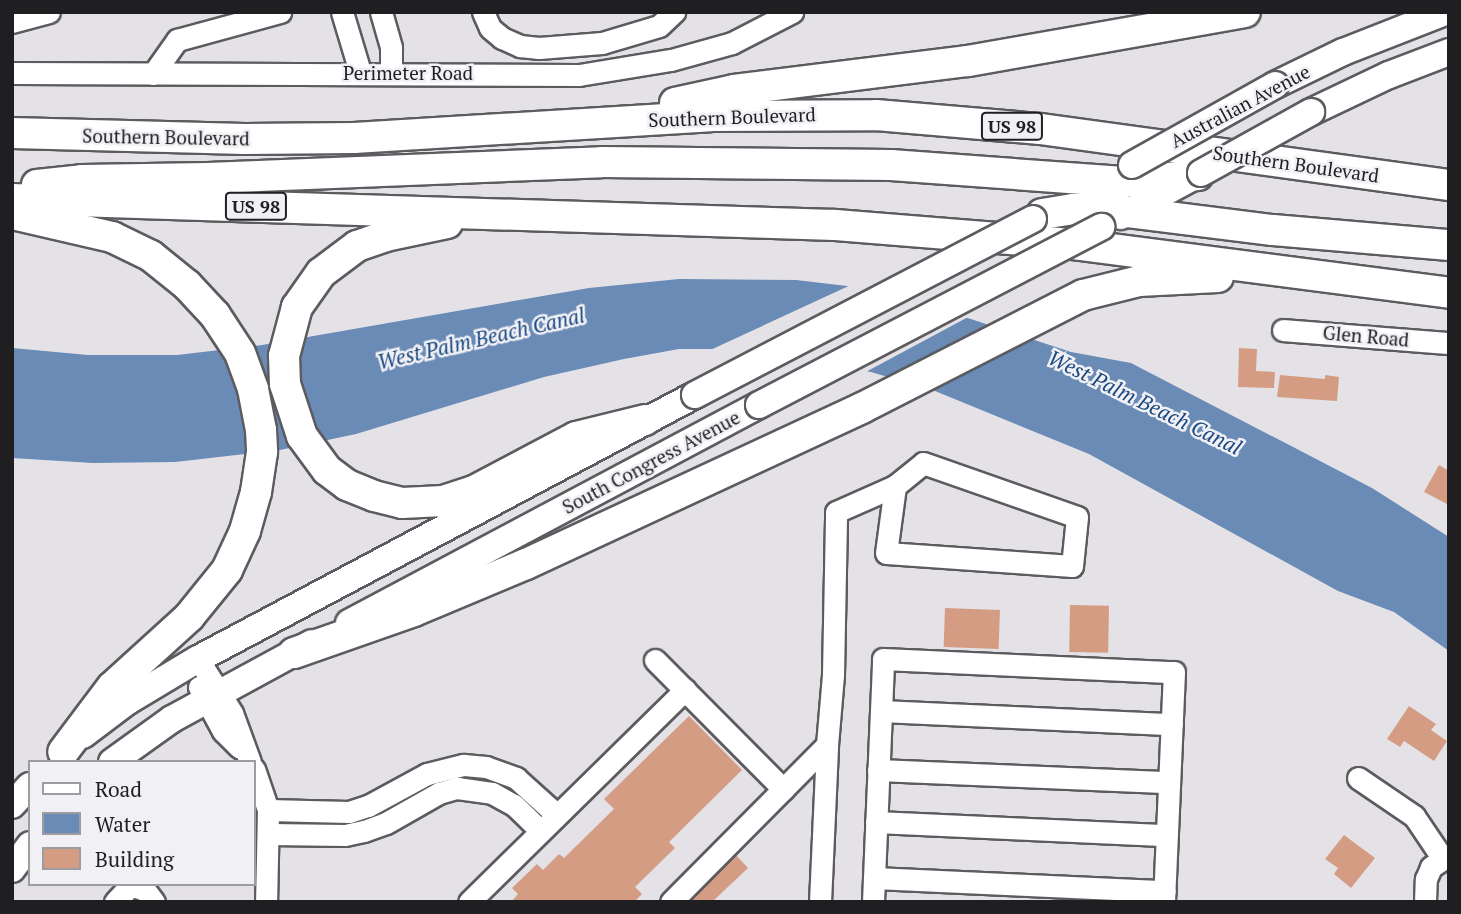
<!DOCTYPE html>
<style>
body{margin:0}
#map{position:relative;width:1461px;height:914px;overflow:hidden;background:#e4e2e7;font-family:"PT Serif",serif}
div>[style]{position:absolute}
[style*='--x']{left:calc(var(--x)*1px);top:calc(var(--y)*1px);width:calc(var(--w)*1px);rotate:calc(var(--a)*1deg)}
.water>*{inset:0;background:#698bb5}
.pier>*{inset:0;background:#e4e2e7}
.building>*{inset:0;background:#d49d83;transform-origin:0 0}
.roads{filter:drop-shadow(2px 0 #5c5b5f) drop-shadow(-2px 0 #5c5b5f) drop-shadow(0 2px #5c5b5f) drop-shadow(0 -2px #5c5b5f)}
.minor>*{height:21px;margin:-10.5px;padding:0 10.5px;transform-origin:10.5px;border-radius:10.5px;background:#fff}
.major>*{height:26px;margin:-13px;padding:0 13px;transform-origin:13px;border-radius:13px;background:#fff}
.highway>*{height:30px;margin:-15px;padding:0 15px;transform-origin:15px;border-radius:15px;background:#fff}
.bridges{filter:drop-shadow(2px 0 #5c5b5f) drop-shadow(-2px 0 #5c5b5f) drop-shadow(0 2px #5c5b5f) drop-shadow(0 -2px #5c5b5f)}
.major-bridge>*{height:26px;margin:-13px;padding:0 13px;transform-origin:13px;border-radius:13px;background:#fff}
span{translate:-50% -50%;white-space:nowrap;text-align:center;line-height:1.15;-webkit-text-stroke:5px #f1f0f5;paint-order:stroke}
.shield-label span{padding:2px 5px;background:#f1f0f5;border:2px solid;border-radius:5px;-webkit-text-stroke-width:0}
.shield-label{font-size:18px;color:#1f1e20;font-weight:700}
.street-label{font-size:19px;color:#1f1e20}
.water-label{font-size:21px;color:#194980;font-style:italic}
.frame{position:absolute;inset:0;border:14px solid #1f1e20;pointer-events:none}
.legend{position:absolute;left:28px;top:760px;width:228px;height:126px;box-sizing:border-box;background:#f1f0f5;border:2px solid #9d9ca0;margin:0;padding:9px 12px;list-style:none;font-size:21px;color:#1f1e20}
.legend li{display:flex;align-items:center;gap:14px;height:35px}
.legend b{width:35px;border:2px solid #9d9ca0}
</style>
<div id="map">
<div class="water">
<i style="clip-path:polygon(679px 279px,796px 280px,847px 286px,916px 301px,1071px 352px,1131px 363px,1372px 488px,1449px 537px,1449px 651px,1394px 612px,1338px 591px,1089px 454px,935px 391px,871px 372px,744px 349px,679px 349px,624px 359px,544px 377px,356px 434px,280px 450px,175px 462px,93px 463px,12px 458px,12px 348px,88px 355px,177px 355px,262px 345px,589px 288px)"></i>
</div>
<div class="pier">
<i style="clip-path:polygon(853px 284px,916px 298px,970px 316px,862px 374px,743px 353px,706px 352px)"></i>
</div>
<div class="building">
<i style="clip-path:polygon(1239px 348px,1257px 349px,1256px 371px,1275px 372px,1274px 388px,1238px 387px)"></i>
<i style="clip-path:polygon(1280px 375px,1325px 379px,1325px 375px,1339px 377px,1337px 401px,1277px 397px)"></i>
<i style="clip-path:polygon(1439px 465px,1449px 471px,1449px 505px,1424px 492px)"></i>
<i style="left:1070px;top:605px;width:39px;height:47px;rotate:1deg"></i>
<i style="left:945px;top:608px;width:55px;height:39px;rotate:2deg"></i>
<i style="clip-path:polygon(1409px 706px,1436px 724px,1431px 730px,1447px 741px,1434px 761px,1404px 741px,1400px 747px,1387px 739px)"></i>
<i style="clip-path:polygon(689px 716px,742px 770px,669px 842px,675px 848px,635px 887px,642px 894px,634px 902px,511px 902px,518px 894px,512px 888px,537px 864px,543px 870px,559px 854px,564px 858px,614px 809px,604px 799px)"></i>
<i style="clip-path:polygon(1344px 835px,1375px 858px,1351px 888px,1334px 874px,1338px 868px,1325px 859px)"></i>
<i style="clip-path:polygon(736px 855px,748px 868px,712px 902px,687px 902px)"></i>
</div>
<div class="roads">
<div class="minor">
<i style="--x:342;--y:12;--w:63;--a:73.3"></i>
<i style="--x:381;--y:12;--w:37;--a:74"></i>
<i style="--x:391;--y:48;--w:24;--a:90"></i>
<i style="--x:483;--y:12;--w:17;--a:66"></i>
<i style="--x:490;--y:28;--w:16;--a:40"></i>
<i style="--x:502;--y:38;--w:20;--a:24"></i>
<i style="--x:520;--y:46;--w:19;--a:6"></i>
<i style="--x:539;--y:48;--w:63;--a:-4.5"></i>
<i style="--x:602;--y:43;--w:59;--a:-16.6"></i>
<i style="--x:659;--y:26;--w:21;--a:-43"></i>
<i style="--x:12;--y:22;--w:38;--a:-15"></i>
<i style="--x:12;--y:73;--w:567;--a:0.2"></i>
<i style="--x:579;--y:75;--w:93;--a:-9.3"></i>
<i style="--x:671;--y:60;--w:63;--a:-15.6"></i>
<i style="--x:732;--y:43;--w:68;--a:-27.3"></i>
<i style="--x:153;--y:74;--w:42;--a:-54.8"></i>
<i style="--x:177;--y:40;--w:107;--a:-15.2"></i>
<i style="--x:1283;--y:330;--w:167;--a:4.5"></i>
<i style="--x:198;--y:659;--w:64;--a:57.8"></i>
<i style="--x:232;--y:713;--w:52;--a:69.8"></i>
<i style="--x:655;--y:660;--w:182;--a:45.2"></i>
<i style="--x:199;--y:687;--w:50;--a:61.4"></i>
<i style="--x:223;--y:731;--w:23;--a:45"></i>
<i style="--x:881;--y:711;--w:291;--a:2.6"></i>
<i style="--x:254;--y:769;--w:43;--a:71.1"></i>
<i style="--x:268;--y:810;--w:92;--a:91.2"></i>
<i style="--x:878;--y:770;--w:291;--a:2.4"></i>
<i style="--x:1358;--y:778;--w:68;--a:34.2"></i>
<i style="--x:1414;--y:816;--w:52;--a:56"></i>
<i style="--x:1443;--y:859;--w:6;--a:-9"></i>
<i style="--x:268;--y:810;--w:81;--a:1.4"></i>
<i style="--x:349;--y:812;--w:20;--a:-18"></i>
<i style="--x:368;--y:806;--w:67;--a:-28.5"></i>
<i style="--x:427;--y:774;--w:38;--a:-14"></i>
<i style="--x:464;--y:765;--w:22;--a:5"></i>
<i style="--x:486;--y:767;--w:32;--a:20"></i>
<i style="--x:516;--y:778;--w:55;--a:42.1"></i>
<i style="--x:876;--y:822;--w:291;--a:2.6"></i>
<i style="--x:269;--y:834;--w:76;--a:0.8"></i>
<i style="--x:345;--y:835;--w:19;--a:-12"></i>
<i style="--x:364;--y:831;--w:23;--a:-20"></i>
<i style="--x:386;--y:823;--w:61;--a:-29.5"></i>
<i style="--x:439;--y:793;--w:19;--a:-16"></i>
<i style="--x:457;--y:788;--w:35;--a:8"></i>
<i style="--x:492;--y:793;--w:25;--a:29"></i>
<i style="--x:514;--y:805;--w:37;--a:44"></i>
<i style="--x:874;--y:878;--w:291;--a:2.6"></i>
<i style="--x:115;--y:902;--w:21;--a:-47"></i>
<i style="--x:129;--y:887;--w:7;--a:0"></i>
<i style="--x:136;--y:887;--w:9;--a:18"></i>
<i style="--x:145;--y:890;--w:15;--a:53"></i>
<i style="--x:469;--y:902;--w:303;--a:-44.5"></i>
<i style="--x:671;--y:902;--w:221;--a:-45.2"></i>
<i style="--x:827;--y:745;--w:70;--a:-85.1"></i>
<i style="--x:833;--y:675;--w:163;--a:-88.9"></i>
<i style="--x:836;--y:512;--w:64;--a:-23.8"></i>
<i style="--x:895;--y:486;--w:36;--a:-39"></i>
<i style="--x:923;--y:463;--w:163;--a:19.3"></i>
<i style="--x:1077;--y:517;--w:49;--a:95.8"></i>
<i style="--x:1072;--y:566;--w:186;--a:-176"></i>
<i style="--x:886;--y:553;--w:68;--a:-82.3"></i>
<i style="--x:820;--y:902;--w:157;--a:-87.4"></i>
<i style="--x:873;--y:902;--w:243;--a:-87.6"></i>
<i style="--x:883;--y:659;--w:291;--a:2.6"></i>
<i style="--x:1174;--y:672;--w:230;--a:92.5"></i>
<i style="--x:1425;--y:902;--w:23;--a:-88"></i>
<i style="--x:1426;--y:879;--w:13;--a:-67"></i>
<i style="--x:1431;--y:867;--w:14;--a:-34"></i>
</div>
<div class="major">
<i style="--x:1275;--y:85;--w:76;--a:-25.9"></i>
<i style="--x:1343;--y:52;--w:110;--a:-21.4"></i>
<i style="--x:1311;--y:112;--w:86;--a:-25.4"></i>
<i style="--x:1389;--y:75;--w:64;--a:-21"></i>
<i style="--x:1121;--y:216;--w:84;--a:-28.4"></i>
<i style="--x:349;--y:623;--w:464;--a:-28"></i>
<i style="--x:83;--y:735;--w:56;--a:-37.1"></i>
<i style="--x:128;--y:701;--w:82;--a:-31"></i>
<i style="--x:198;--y:659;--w:563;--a:-27.98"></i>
<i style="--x:112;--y:762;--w:74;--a:-35.6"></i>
<i style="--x:172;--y:719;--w:159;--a:-28.5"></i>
<i style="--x:12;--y:805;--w:26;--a:-47"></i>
<i style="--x:12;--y:869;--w:30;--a:-53"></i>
</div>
<div class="highway">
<i style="--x:675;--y:103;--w:60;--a:-12.4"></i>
<i style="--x:734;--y:90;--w:236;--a:-7.1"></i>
<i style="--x:968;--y:61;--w:281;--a:-10"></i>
<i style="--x:12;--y:133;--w:233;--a:1.5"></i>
<i style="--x:245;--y:139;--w:109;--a:-0.5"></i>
<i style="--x:354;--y:138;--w:357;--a:-3.5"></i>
<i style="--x:710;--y:116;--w:166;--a:-0.3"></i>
<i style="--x:876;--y:115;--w:165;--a:4.9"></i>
<i style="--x:1040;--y:129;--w:413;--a:7.8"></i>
<i style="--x:37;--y:185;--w:45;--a:-6.3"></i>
<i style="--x:82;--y:180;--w:126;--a:-0.9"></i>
<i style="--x:208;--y:178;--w:394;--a:-2.3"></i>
<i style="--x:602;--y:162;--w:289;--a:0.6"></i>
<i style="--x:891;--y:165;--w:233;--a:4.2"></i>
<i style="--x:1123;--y:182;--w:75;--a:-5.3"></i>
<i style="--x:12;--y:199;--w:823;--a:1.81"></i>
<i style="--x:835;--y:225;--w:247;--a:4.6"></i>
<i style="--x:1081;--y:245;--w:371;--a:7.4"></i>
<i style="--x:12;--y:214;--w:103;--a:13"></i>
<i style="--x:112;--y:237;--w:43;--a:26"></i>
<i style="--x:151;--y:256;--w:46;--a:38.9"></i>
<i style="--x:187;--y:285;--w:41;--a:47"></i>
<i style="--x:215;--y:315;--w:45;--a:56.7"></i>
<i style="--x:240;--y:353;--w:38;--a:70"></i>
<i style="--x:253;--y:389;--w:42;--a:79"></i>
<i style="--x:261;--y:430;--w:22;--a:87"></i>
<i style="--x:262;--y:452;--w:40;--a:98.5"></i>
<i style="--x:256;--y:492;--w:41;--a:105.8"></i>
<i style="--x:245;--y:531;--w:43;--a:114.8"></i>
<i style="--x:227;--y:570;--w:60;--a:129"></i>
<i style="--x:189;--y:617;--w:104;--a:137.7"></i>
<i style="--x:112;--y:687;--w:81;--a:127"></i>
<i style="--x:1042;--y:214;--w:31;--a:-9"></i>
<i style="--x:1073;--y:209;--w:31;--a:0"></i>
<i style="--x:1104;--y:209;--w:170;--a:7.1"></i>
<i style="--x:1273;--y:230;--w:177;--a:4.9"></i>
<i style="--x:447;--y:223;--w:62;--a:168"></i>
<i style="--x:386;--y:236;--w:31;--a:161"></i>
<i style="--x:357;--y:246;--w:45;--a:143.1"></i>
<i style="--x:321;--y:273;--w:42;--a:125.2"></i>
<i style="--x:297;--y:307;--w:51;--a:104.9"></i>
<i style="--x:284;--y:356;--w:28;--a:88"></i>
<i style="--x:285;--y:384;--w:55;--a:71.9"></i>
<i style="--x:302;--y:436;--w:42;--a:53.7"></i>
<i style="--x:327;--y:470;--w:25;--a:37"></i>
<i style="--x:347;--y:485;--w:29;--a:22"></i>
<i style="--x:374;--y:496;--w:29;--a:14"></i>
<i style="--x:402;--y:503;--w:41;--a:-2.8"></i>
<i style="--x:443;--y:501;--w:33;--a:-18"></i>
<i style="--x:474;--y:491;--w:115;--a:-27.9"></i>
<i style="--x:576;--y:437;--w:71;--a:-13.8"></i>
<i style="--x:294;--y:653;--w:127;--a:-19.3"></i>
<i style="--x:414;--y:611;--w:121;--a:-22.8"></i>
<i style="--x:526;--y:564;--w:370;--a:-24.9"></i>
<i style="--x:862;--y:408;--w:248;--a:-27.1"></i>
<i style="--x:1083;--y:295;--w:58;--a:-14"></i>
<i style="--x:1139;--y:281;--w:79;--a:-2.9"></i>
</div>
</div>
<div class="bridges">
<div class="major-bridge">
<i style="--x:1132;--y:165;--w:164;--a:-29.2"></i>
<i style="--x:1201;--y:173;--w:126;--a:-29"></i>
<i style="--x:695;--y:395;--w:381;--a:-27.5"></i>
<i style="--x:759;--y:405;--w:386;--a:-27.5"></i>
</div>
</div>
<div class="shield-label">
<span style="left:1012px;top:126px">US 98</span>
<span style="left:256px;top:206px">US 98</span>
</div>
<div class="street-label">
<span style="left:408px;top:73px">Perimeter Road</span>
<span style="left:1240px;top:106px;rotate:-28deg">Australian Avenue</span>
<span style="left:732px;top:117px;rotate:-2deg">Southern Boulevard</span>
<span style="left:166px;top:137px;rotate:1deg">Southern Boulevard</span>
<span style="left:1296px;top:164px;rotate:8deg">Southern Boulevard</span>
<span style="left:1366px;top:336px;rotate:5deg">Glen Road</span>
<span style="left:651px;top:462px;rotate:-28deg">South Congress Avenue</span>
</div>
<div class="water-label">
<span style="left:481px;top:338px;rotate:-13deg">West Palm Beach Canal</span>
<span style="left:1145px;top:402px;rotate:26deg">West Palm Beach Canal</span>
</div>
<div class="frame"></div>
<ul class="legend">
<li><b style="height:9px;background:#fff"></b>Road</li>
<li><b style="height:19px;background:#698bb5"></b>Water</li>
<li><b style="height:19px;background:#d49d83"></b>Building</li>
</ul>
</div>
